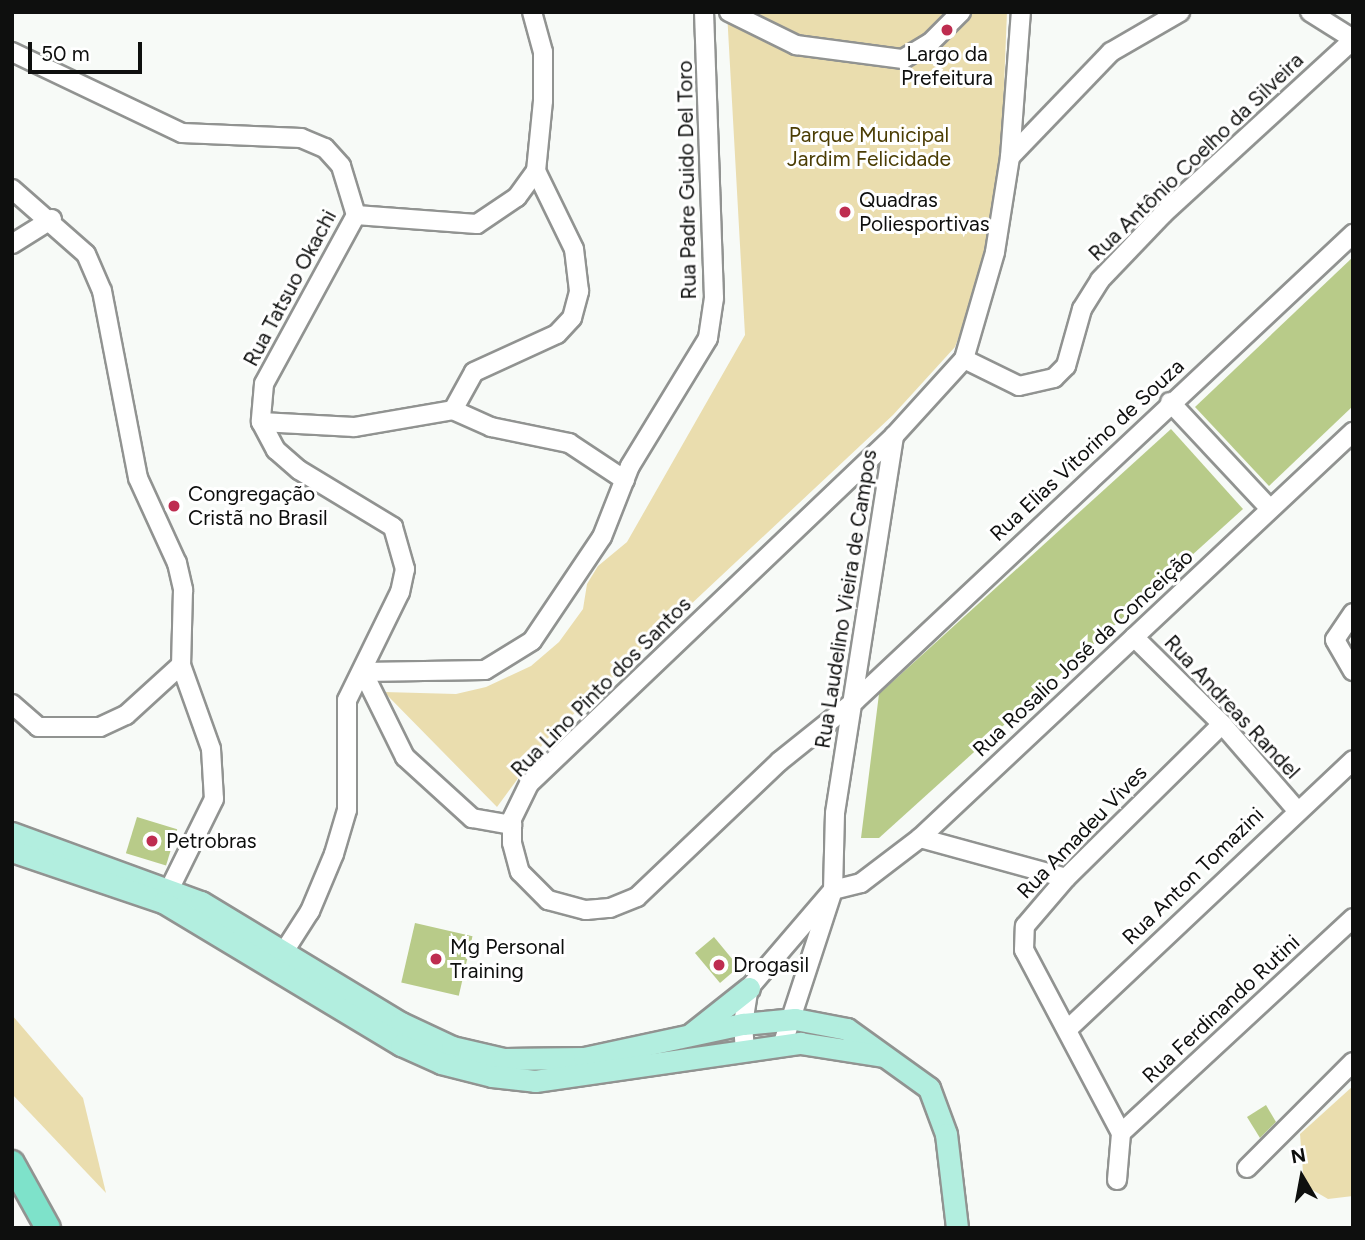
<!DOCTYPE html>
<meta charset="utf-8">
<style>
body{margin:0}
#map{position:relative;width:1365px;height:1240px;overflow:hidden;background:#f7faf7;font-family:Figtree,sans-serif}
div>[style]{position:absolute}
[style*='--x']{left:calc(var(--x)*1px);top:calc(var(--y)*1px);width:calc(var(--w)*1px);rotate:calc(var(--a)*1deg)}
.green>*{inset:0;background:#eaddae}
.building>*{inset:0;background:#b8cb89;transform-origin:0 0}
.roads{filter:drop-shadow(2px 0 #919391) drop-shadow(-2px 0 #919391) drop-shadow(0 2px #919391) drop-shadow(0 -2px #919391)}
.minor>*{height:18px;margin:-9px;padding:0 9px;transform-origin:9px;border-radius:9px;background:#fff}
.major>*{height:21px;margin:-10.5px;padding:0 10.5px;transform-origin:10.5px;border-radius:10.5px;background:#b2eedf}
.highway>*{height:24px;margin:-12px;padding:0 12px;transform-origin:12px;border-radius:12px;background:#7ee2ca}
.dots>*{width:19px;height:19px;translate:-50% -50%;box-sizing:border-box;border:4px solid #fff;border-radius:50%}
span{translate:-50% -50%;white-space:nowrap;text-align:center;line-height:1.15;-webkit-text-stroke:6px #fff;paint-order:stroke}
.poi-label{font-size:21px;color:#0e0f0e}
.left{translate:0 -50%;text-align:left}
.park-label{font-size:21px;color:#4b3d04}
.street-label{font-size:21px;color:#0e0f0e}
.frame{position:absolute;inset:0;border:14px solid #0e0f0e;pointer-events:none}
.north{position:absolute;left:1267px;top:1142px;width:70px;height:70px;-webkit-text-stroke:5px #fff;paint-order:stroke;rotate:350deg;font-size:19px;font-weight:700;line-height:28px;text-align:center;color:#0e0f0e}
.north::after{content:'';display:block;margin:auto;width:24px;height:32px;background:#0e0f0e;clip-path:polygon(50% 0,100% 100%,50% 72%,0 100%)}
.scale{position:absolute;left:28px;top:42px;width:114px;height:32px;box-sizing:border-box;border:4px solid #0e0f0e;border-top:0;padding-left:9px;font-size:21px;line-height:24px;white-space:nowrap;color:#0e0f0e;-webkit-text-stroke:5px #fff;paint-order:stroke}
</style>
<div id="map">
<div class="green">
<i style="clip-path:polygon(727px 12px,1007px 12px,1000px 184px,977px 287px,955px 347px,893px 415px,546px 740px,497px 807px,384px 692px,456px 694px,486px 687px,531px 666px,559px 642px,583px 609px,587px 584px,598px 566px,627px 542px,745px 335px)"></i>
<i style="clip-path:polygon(12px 1015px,83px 1098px,106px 1193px,12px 1094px)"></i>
<i style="clip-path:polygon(1353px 1086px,1353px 1196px,1328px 1199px,1304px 1185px,1300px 1134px)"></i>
</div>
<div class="building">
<i style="clip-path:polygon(1353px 257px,1353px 406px,1269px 486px,1195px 407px)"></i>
<i style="clip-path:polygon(1171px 429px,1243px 509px,879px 838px,861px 838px,879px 694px)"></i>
<i style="left:137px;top:817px;width:42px;height:38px;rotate:17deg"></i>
<i style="left:415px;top:923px;width:59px;height:61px;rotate:13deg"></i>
<i style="clip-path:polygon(714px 937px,733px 960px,734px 971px,720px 983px,695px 953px)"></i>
<i style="clip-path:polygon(1266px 1105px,1276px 1122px,1260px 1138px,1247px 1117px)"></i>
</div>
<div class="roads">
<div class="minor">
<i style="--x:729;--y:12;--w:75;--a:26.2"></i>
<i style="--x:796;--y:45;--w:108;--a:7.5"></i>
<i style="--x:903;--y:59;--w:31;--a:-31"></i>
<i style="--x:930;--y:43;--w:44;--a:-45"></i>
<i style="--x:1310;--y:12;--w:51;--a:32.1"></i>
<i style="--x:12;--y:52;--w:188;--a:25.5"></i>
<i style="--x:182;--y:133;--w:119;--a:2.4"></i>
<i style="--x:301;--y:138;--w:26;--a:23"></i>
<i style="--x:325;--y:148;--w:24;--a:48"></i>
<i style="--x:341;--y:166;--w:51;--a:73"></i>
<i style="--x:356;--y:215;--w:192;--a:118.6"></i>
<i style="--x:264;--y:384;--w:38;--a:95"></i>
<i style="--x:261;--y:422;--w:32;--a:62"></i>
<i style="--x:276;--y:450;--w:30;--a:41"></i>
<i style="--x:299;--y:470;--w:110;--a:31.2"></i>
<i style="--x:393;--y:527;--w:44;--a:74.1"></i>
<i style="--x:405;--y:569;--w:24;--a:102"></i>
<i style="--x:400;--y:592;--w:120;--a:116.1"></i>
<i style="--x:347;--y:700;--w:110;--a:90"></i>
<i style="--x:347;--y:810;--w:46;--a:106.5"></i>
<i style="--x:334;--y:854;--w:62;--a:112.8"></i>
<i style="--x:310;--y:911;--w:59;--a:122.6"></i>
<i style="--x:1010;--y:157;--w:146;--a:-46.1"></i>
<i style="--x:1111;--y:52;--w:80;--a:-30.1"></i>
<i style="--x:12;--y:189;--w:98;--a:41.3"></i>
<i style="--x:86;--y:254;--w:40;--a:66.6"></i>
<i style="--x:102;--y:291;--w:190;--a:79.1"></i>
<i style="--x:138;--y:478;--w:94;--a:65.4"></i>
<i style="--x:177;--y:563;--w:28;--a:77"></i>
<i style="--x:183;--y:590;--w:75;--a:91.5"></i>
<i style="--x:181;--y:665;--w:89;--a:70.3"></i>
<i style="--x:211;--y:749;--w:50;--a:86.6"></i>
<i style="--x:214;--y:799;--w:115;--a:116.3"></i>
<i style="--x:356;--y:215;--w:121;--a:4.3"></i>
<i style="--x:477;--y:224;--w:48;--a:-34"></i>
<i style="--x:517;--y:197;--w:32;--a:-54"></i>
<i style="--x:536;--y:171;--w:70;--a:-84.3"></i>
<i style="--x:543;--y:101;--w:49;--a:-90"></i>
<i style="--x:543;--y:52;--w:41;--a:-105.4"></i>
<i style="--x:12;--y:244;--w:47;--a:-32"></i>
<i style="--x:964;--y:359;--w:61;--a:26.1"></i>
<i style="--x:1019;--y:386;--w:36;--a:-13"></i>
<i style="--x:1054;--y:378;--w:17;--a:-45"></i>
<i style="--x:1066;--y:366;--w:59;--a:-74.3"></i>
<i style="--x:1082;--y:309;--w:34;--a:-58"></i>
<i style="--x:1100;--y:280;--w:91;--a:-46.3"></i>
<i style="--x:1163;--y:214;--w:258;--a:-42.5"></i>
<i style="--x:1170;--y:402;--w:146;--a:46.9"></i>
<i style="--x:453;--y:410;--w:43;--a:-61.1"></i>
<i style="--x:474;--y:372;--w:91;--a:-24.6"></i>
<i style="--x:557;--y:334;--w:22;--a:-47"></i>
<i style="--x:572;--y:318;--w:28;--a:-75"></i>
<i style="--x:579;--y:291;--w:42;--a:-96.8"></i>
<i style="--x:574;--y:249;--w:87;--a:-116"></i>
<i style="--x:453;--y:410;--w:42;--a:24.1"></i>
<i style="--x:491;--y:427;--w:80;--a:11.6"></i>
<i style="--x:569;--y:443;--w:67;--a:33.5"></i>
<i style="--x:261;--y:422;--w:93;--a:3.1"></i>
<i style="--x:354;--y:427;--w:100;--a:-9.7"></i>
<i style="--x:894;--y:436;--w:504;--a:136.37"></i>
<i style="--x:529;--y:784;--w:39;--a:116"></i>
<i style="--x:512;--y:819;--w:24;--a:90"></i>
<i style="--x:512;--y:843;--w:30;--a:75"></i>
<i style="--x:520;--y:872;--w:40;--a:45"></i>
<i style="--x:548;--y:900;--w:39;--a:15"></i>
<i style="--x:586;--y:910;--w:24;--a:-5"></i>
<i style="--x:610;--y:908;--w:29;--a:-22"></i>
<i style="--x:637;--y:897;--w:197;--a:-43.6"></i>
<i style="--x:780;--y:761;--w:96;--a:-38.7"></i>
<i style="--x:855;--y:701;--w:683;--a:-43.16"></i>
<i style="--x:1353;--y:613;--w:32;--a:124"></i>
<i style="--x:1335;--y:640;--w:36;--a:60"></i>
<i style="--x:1134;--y:637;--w:124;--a:44.7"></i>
<i style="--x:1222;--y:724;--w:113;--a:49"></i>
<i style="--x:363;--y:672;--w:122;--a:-0.9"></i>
<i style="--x:485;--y:670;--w:55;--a:-31.7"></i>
<i style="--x:532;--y:641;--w:125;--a:-56.1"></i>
<i style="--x:602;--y:537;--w:76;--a:-68.5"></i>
<i style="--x:630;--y:466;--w:150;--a:-58.6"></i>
<i style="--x:708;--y:338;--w:40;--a:-81.5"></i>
<i style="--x:714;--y:298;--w:286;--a:-92"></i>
<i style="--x:363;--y:672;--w:95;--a:63.7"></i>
<i style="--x:405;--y:757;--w:91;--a:42.3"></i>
<i style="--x:472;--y:818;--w:41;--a:9.9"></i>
<i style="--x:12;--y:704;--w:35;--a:41"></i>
<i style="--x:38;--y:727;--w:62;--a:0"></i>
<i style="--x:100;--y:727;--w:29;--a:-25"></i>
<i style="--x:126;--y:715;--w:74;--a:-42.3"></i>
<i style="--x:920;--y:838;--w:151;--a:15.3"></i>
<i style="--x:1068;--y:1029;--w:392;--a:-43.3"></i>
<i style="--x:782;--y:1046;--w:164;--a:-71.9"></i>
<i style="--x:833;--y:890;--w:77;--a:-88.5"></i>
<i style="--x:835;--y:813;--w:382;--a:-81.1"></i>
<i style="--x:894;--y:436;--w:104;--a:-47.7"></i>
<i style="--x:964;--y:359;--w:111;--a:-73.8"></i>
<i style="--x:995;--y:252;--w:96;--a:-81"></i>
<i style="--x:1010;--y:157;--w:145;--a:-85.7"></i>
<i style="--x:745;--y:1052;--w:28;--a:-94"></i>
<i style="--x:743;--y:1024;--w:36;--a:-81"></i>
<i style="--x:749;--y:988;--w:129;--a:-49.4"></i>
<i style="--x:833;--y:890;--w:29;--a:-14"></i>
<i style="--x:861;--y:883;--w:74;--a:-37.3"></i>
<i style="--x:920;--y:838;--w:594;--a:-43.16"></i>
<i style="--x:1121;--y:1133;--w:316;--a:-42.8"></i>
<i style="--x:1247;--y:1168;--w:150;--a:-45"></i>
<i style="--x:1117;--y:1180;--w:47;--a:-85.1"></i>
<i style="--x:1121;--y:1133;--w:207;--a:-117.9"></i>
<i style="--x:1024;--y:950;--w:24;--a:-88"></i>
<i style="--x:1025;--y:926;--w:63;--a:-49.5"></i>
<i style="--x:1066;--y:878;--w:219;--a:-44.6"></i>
</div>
<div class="major">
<i style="--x:12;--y:833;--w:201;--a:20.1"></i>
<i style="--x:201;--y:902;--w:234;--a:31.2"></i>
<i style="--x:401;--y:1023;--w:56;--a:25.2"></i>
<i style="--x:452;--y:1047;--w:53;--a:13"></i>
<i style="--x:504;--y:1059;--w:80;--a:-0.7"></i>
<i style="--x:584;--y:1058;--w:163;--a:-12.1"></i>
<i style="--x:743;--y:1024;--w:52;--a:-5.5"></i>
<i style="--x:795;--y:1019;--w:53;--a:10.9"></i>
<i style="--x:847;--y:1029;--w:101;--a:35.7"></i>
<i style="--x:929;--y:1088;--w:49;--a:69.7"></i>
<i style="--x:946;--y:1134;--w:95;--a:83.3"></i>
<i style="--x:12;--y:851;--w:159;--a:18.7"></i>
<i style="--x:163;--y:902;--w:278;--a:31"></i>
<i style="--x:401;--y:1045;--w:44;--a:24.2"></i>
<i style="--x:441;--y:1063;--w:53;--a:14.3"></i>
<i style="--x:492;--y:1076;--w:43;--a:6.6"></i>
<i style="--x:535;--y:1081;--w:268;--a:-8.2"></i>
<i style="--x:800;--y:1043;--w:84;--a:8.9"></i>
<i style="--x:691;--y:1034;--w:74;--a:-38.4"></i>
</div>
<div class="highway">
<i style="--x:12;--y:1163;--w:74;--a:61"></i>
</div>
</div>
<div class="dots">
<i style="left:947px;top:30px;background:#be2d50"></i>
<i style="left:845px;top:212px;background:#be2d50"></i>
<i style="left:174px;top:506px;background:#be2d50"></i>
<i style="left:152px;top:841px;background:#be2d50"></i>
<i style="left:436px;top:959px;background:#be2d50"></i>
<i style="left:719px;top:965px;background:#be2d50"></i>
</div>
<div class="poi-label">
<span style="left:947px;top:66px">Largo da<br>Prefeitura</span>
<span class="left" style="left:859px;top:212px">Quadras<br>Poliesportivas</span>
<span class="left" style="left:188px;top:506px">Congregação<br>Cristã no Brasil</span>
<span class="left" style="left:166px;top:841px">Petrobras</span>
<span class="left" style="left:450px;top:959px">Mg Personal<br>Training</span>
<span class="left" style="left:733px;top:965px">Drogasil</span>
</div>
<div class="park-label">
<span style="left:869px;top:147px">Parque Municipal<br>Jardim Felicidade</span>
</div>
<div class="street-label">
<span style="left:1196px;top:157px;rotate:-44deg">Rua Antônio Coelho da Silveira</span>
<span style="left:687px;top:180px;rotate:-91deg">Rua Padre Guido Del Toro</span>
<span style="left:290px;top:288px;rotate:-62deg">Rua Tatsuo Okachi</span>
<span style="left:1087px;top:450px;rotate:-43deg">Rua Elias Vitorino de Souza</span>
<span style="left:846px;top:599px;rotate:-81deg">Rua Laudelino Vieira de Campos</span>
<span style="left:1083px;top:653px;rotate:-43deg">Rua Rosalio José da Conceição</span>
<span style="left:601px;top:687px;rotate:-45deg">Rua Lino Pinto dos Santos</span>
<span style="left:1232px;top:707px;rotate:47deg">Rua Andreas Randel</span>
<span style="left:1082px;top:832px;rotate:-46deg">Rua Amadeu Vives</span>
<span style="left:1193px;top:876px;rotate:-44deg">Rua Anton Tomazini</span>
<span style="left:1221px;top:1009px;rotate:-43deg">Rua Ferdinando Rutini</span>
</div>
<div class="frame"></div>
<div class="north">N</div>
<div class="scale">50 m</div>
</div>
